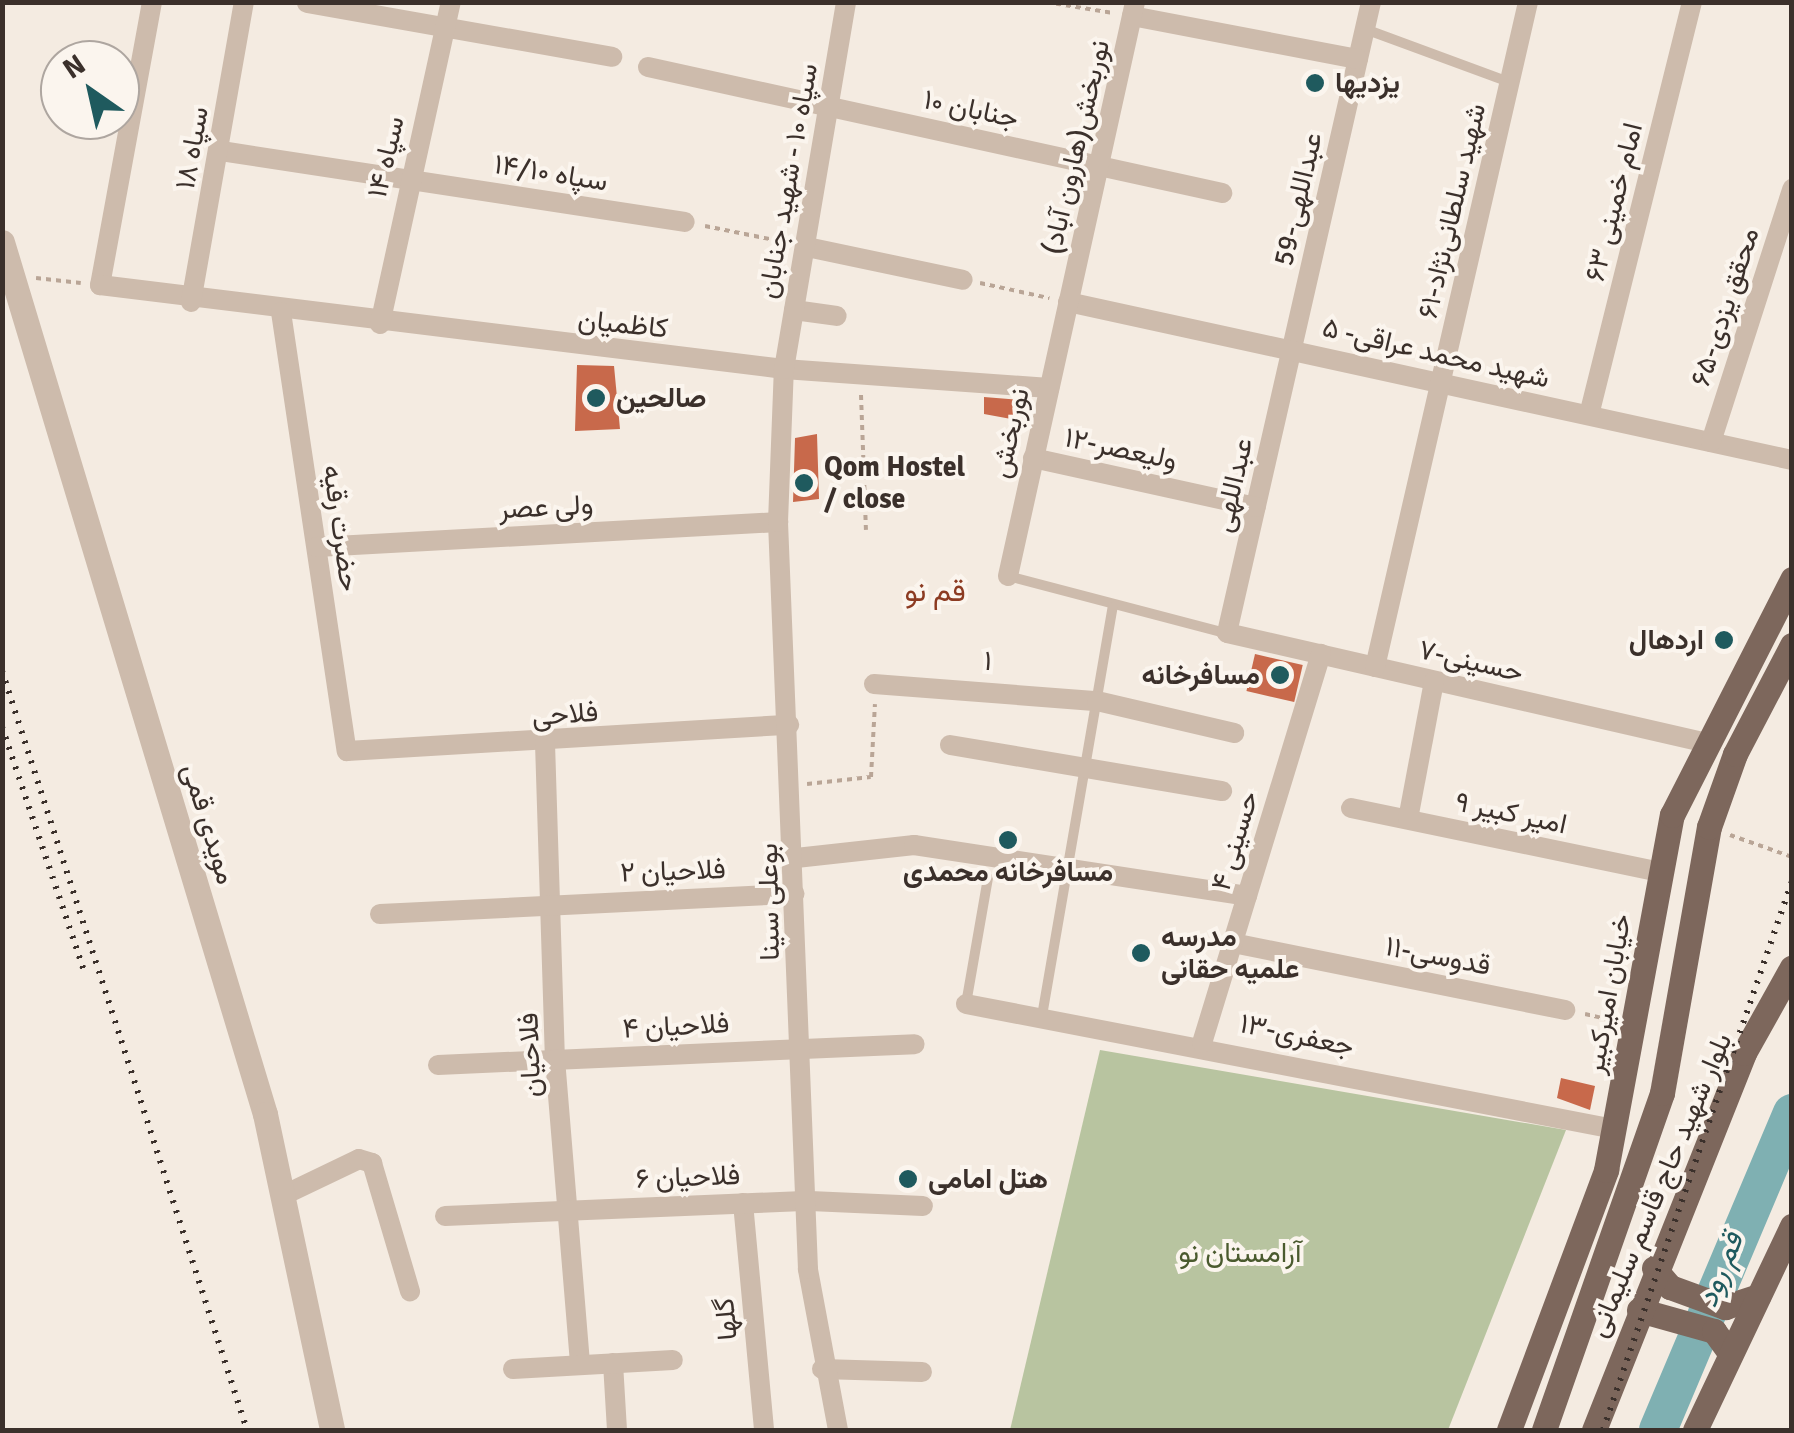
<!DOCTYPE html>
<meta charset="utf-8">
<style>
body{margin:0}
#map{position:relative;width:1794px;height:1433px;overflow:hidden;background:#f4ebe1;font-family:Signika,Vazirmatn,sans-serif}
div>[style]{position:absolute}
[style*='--x']{left:calc(var(--x)*1px);top:calc(var(--y)*1px);width:calc(var(--w)*1px);rotate:calc(var(--a)*1deg)}
.green>*{inset:0;background:#b8c4a0}
.river>*{height:38px;margin:-19px;padding:0 19px;transform-origin:19px;border-radius:19px;background:#7fb0b2}
.building>*{inset:0;background:#c8694b;transform-origin:0 0}
.path>*{height:4px;margin-top:-2px;transform-origin:0;background:repeating-linear-gradient(90deg,#b9a596 0 5px,transparent 0 10px)}
.service>*{height:10px;margin:-5px;padding:0 5px;transform-origin:5px;border-radius:5px;background:#cdbbac}
.minor>*{height:20px;margin:-10px;padding:0 10px;transform-origin:10px;border-radius:10px;background:#cdbbac}
.tertiary>*{height:25px;margin:-12.5px;padding:0 12.5px;transform-origin:12.5px;border-radius:12.5px;background:#cdbbac}
.primary>*{height:25px;margin:-12.5px;padding:0 12.5px;transform-origin:12.5px;border-radius:12.5px;background:#7d675c}
.rail>*{height:6px;margin-top:-3px;transform-origin:0;background:repeating-linear-gradient(90deg,#3b302b 0 2.5px,transparent 0 10.5px)}
.dots>*{width:28px;height:28px;translate:-50% -50%;box-sizing:border-box;border:5px solid #fbf5ee;border-radius:50%}
span{translate:-50% -50%;white-space:nowrap;text-align:center;line-height:1.15;-webkit-text-stroke:8px #fbf5ee;paint-order:stroke}
.poi-label{font-size:28px;color:#3b302b;font-weight:700}
.left{translate:0 -50%;text-align:left}
.right{translate:-100% -50%;text-align:right}
.street-label{font-size:28px;color:#3b302b}
.park-label{font-size:28px;color:#4a5a2e}
.neighbourhood-label{font-size:30px;color:#8c3b22}
.water-label{font-size:30px;color:#1f5a5e;font-style:italic}
.frame{position:absolute;inset:0;border:5px solid #3b302b;pointer-events:none}
.north{position:absolute;left:40px;top:40px;width:100px;height:100px;box-sizing:border-box;background:#fbf5ee;border:2px solid #aea6a0;border-radius:50%;rotate:326deg;font-size:28px;font-weight:700;line-height:40px;text-align:center;color:#3b302b}
.north::after{content:'';display:block;margin:auto;width:35px;height:45px;background:#1f5a5e;clip-path:polygon(50% 0,100% 100%,50% 72%,0 100%)}
</style>
<div id="map">
<div class="green">
<i style="clip-path:polygon(1100px 1050px,1566px 1130px,1448px 1430px,1010px 1430px)"></i>
</div>
<div class="river">
<i style="--x:1658;--y:1430;--w:344;--a:-67.1"></i>
</div>
<div class="building">
<i style="clip-path:polygon(577px 365px,614px 366px,620px 429px,575px 431px)"></i>
<i style="clip-path:polygon(984px 397px,1032px 401px,1028px 422px,984px 414px)"></i>
<i style="clip-path:polygon(817px 434px,819px 499px,793px 502px,795px 438px)"></i>
<i style="left:1255px;top:654px;width:49px;height:38px;rotate:13deg"></i>
<i style="clip-path:polygon(1561px 1078px,1595px 1086px,1590px 1110px,1557px 1098px)"></i>
</div>
<div class="path">
<i style="--x:1046;--y:2;--w:68;--a:9.3"></i>
<i style="--x:705;--y:226;--w:81;--a:11.4"></i>
<i style="--x:36;--y:278;--w:45;--a:6.3"></i>
<i style="--x:980;--y:283;--w:71;--a:12.3"></i>
<i style="--x:861;--y:395;--w:135;--a:87.9"></i>
<i style="--x:807;--y:784;--w:64;--a:-6.2"></i>
<i style="--x:871;--y:777;--w:73;--a:-86.9"></i>
<i style="--x:1730;--y:835;--w:66;--a:19.5"></i>
<i style="--x:1585;--y:1014;--w:26;--a:13"></i>
</div>
<div class="service">
<i style="--x:1365;--y:29;--w:153;--a:20.2"></i>
<i style="--x:1008;--y:576;--w:225;--a:14.7"></i>
<i style="--x:966;--y:1004;--w:128;--a:-80.1"></i>
<i style="--x:1042;--y:1016;--w:415;--a:-80.2"></i>
</div>
<div class="minor">
<i style="--x:152;--y:2;--w:288;--a:100.4"></i>
<i style="--x:100;--y:285;--w:689;--a:7"></i>
<i style="--x:784;--y:369;--w:266;--a:4.1"></i>
<i style="--x:1371;--y:2;--w:647;--a:102.86"></i>
<i style="--x:1227;--y:633;--w:488;--a:12.9"></i>
<i style="--x:307;--y:3;--w:310;--a:10"></i>
<i style="--x:1132;--y:16;--w:230;--a:10.8"></i>
<i style="--x:648;--y:67;--w:588;--a:12.38"></i>
<i style="--x:221;--y:151;--w:469;--a:8.7"></i>
<i style="--x:807;--y:247;--w:159;--a:11.9"></i>
<i style="--x:191;--y:302;--w:305;--a:-80"></i>
<i style="--x:1068;--y:302;--w:741;--a:12.31"></i>
<i style="--x:794;--y:310;--w:43;--a:7.9"></i>
<i style="--x:281;--y:312;--w:444;--a:81.5"></i>
<i style="--x:347;--y:751;--w:443;--a:-3.4"></i>
<i style="--x:380;--y:324;--w:330;--a:-77.6"></i>
<i style="--x:1589;--y:415;--w:426;--a:-76"></i>
<i style="--x:1711;--y:442;--w:266;--a:-72.2"></i>
<i style="--x:1033;--y:458;--w:228;--a:12.4"></i>
<i style="--x:317;--y:547;--w:462;--a:-3.1"></i>
<i style="--x:1008;--y:576;--w:588;--a:-77.52"></i>
<i style="--x:1375;--y:667;--w:682;--a:-77.04"></i>
<i style="--x:874;--y:684;--w:224;--a:4.4"></i>
<i style="--x:1097;--y:701;--w:141;--a:13.1"></i>
<i style="--x:545;--y:743;--w:316;--a:88.2"></i>
<i style="--x:555;--y:1059;--w:307;--a:85.3"></i>
<i style="--x:950;--y:745;--w:276;--a:9.6"></i>
<i style="--x:1351;--y:808;--w:315;--a:11.7"></i>
<i style="--x:1408;--y:819;--w:140;--a:-79.3"></i>
<i style="--x:796;--y:858;--w:119;--a:-6.3"></i>
<i style="--x:914;--y:845;--w:337;--a:8.7"></i>
<i style="--x:380;--y:914;--w:415;--a:-2.8"></i>
<i style="--x:1233;--y:943;--w:339;--a:11.4"></i>
<i style="--x:966;--y:1004;--w:660;--a:10.92"></i>
<i style="--x:1202;--y:1043;--w:407;--a:-73"></i>
<i style="--x:438;--y:1065;--w:477;--a:-2.5"></i>
<i style="--x:284;--y:1195;--w:83;--a:-25.6"></i>
<i style="--x:359;--y:1159;--w:14;--a:17"></i>
<i style="--x:372;--y:1163;--w:134;--a:73.5"></i>
<i style="--x:743;--y:1203;--w:228;--a:84.7"></i>
<i style="--x:445;--y:1216;--w:365;--a:-2.4"></i>
<i style="--x:810;--y:1201;--w:113;--a:2.5"></i>
<i style="--x:613;--y:1363;--w:67;--a:86.6"></i>
<i style="--x:513;--y:1369;--w:160;--a:-3.2"></i>
<i style="--x:822;--y:1369;--w:100;--a:1.7"></i>
<i style="--x:838;--y:1430;--w:164;--a:-100.6"></i>
<i style="--x:808;--y:1269;--w:748;--a:-92.3"></i>
<i style="--x:778;--y:522;--w:153;--a:-87.8"></i>
<i style="--x:784;--y:369;--w:372;--a:-80.4"></i>
</div>
<div class="tertiary">
<i style="--x:2;--y:242;--w:911;--a:73.22"></i>
<i style="--x:265;--y:1114;--w:323;--a:78"></i>
</div>
<div class="primary">
<i style="--x:1654;--y:1268;--w:25;--a:50"></i>
<i style="--x:1670;--y:1287;--w:59;--a:20"></i>
<i style="--x:1725;--y:1307;--w:35;--a:-18"></i>
<i style="--x:1639;--y:1310;--w:78;--a:15.6"></i>
<i style="--x:1714;--y:1331;--w:27;--a:54"></i>
<i style="--x:1509;--y:1430;--w:278;--a:-69.5"></i>
<i style="--x:1606;--y:1170;--w:361;--a:-79.5"></i>
<i style="--x:1672;--y:815;--w:265;--a:-63"></i>
<i style="--x:1544;--y:1430;--w:357;--a:-70.7"></i>
<i style="--x:1662;--y:1093;--w:270;--a:-80"></i>
<i style="--x:1709;--y:827;--w:77;--a:-70.4"></i>
<i style="--x:1735;--y:754;--w:123;--a:-62.4"></i>
<i style="--x:1594;--y:1430;--w:406;--a:-68.3"></i>
<i style="--x:1744;--y:1053;--w:98;--a:-60.8"></i>
<i style="--x:1695;--y:1430;--w:226;--a:-64.6"></i>
</div>
<div class="rail">
<i style="--x:2;--y:671;--w:798;--a:72.11"></i>
<i style="--x:2;--y:727;--w:260;--a:71.4"></i>
<i style="--x:1603;--y:1430;--w:581;--a:-71"></i>
</div>
<div class="dots">
<i style="left:1315px;top:83px;background:#1f5a5e"></i>
<i style="left:596px;top:398px;background:#1f5a5e"></i>
<i style="left:804px;top:483px;background:#1f5a5e"></i>
<i style="left:1724px;top:640px;background:#1f5a5e"></i>
<i style="left:1280px;top:675px;background:#1f5a5e"></i>
<i style="left:1008px;top:840px;background:#1f5a5e"></i>
<i style="left:1141px;top:953px;background:#1f5a5e"></i>
<i style="left:908px;top:1179px;background:#1f5a5e"></i>
</div>
<div class="poi-label">
<span class="left" style="left:1335px;top:83px">یزدیها</span>
<span class="left" style="left:616px;top:398px">صالحین</span>
<span class="left" style="left:824px;top:483px">Qom Hostel<br>/ close</span>
<span class="right" style="left:1704px;top:640px">اردهال</span>
<span class="right" style="left:1260px;top:675px">مسافرخانه</span>
<span style="left:1008px;top:872px">مسافرخانه محمدی</span>
<span class="left" style="left:1161px;top:953px">مدرسه<br>علمیه حقانی</span>
<span class="left" style="left:928px;top:1179px">هتل امامی</span>
</div>
<div class="street-label">
<span style="left:971px;top:109px;rotate:12deg">جنابان ۱۰</span>
<span style="left:1076px;top:147px;rotate:-77deg">نوربخش(هارون آباد)</span>
<span style="left:192px;top:148px;rotate:-80deg">سپاه ۱۸</span>
<span style="left:386px;top:157px;rotate:-77deg">سپاه ۱۴</span>
<span style="left:551px;top:173px;rotate:9deg">سپاه ۱۴/۱۰</span>
<span style="left:788px;top:181px;rotate:-80deg">سپاه ۱۰ - شهید جنابان</span>
<span style="left:1298px;top:199px;rotate:-77deg">عبداللهی-59</span>
<span style="left:1614px;top:202px;rotate:-76deg">امام خمینی ۶۳</span>
<span style="left:1452px;top:211px;rotate:-77deg">شهید سلطانی‌نژاد-۶۱</span>
<span style="left:1725px;top:307px;rotate:-72deg">محقق یزدی-۶۵</span>
<span style="left:623px;top:324px;rotate:6deg">کاظمیان</span>
<span style="left:1436px;top:353px;rotate:13deg">شهید محمد عراقی- ۵</span>
<span style="left:1010px;top:433px;rotate:-77deg">نوربخش</span>
<span style="left:1121px;top:449px;rotate:12deg">ولیعصر-۱۲</span>
<span style="left:1233px;top:485px;rotate:-77deg">عبداللهی</span>
<span style="left:546px;top:507px;rotate:-3deg">ولی عصر</span>
<span style="left:341px;top:528px;rotate:82deg">حضرت رقیه</span>
<span style="left:988px;top:661px;rotate:6deg">۱</span>
<span style="left:1471px;top:661px;rotate:13deg">حسینی-۷</span>
<span style="left:565px;top:714px;rotate:-4deg">فلاحی</span>
<span style="left:1511px;top:813px;rotate:12deg">امیر کبیر ۹</span>
<span style="left:209px;top:824px;rotate:73deg">مویدی قمی</span>
<span style="left:1235px;top:841px;rotate:-73deg">حسینی ۴</span>
<span style="left:673px;top:871px;rotate:-2deg">فلاحیان ۲</span>
<span style="left:769px;top:902px;rotate:-91deg">بوعلی سینا</span>
<span style="left:1438px;top:956px;rotate:11deg">قدوسی-۱۱</span>
<span style="left:1608px;top:994px;rotate:-80deg">خیابان امیرکبیر</span>
<span style="left:676px;top:1026px;rotate:-3deg">فلاحیان ۴</span>
<span style="left:1297px;top:1035px;rotate:12deg">جعفری-۱۳</span>
<span style="left:530px;top:1055px;rotate:-92deg">فلاحیان</span>
<span style="left:688px;top:1177px;rotate:-2deg">فلاحیان ۶</span>
<span style="left:1660px;top:1185px;rotate:-67deg">بلوار شهید حاج قاسم سلیمانی</span>
<span style="left:726px;top:1319px;rotate:-95deg">گلها</span>
</div>
<div class="park-label">
<span style="left:1240px;top:1253px">آرامستان نو</span>
</div>
<div class="neighbourhood-label">
<span style="left:935px;top:592px">قم نو</span>
</div>
<div class="water-label">
<span style="left:1721px;top:1270px;rotate:-68deg">قم رود</span>
</div>
<div class="frame"></div>
<div class="north">N</div>
</div>
